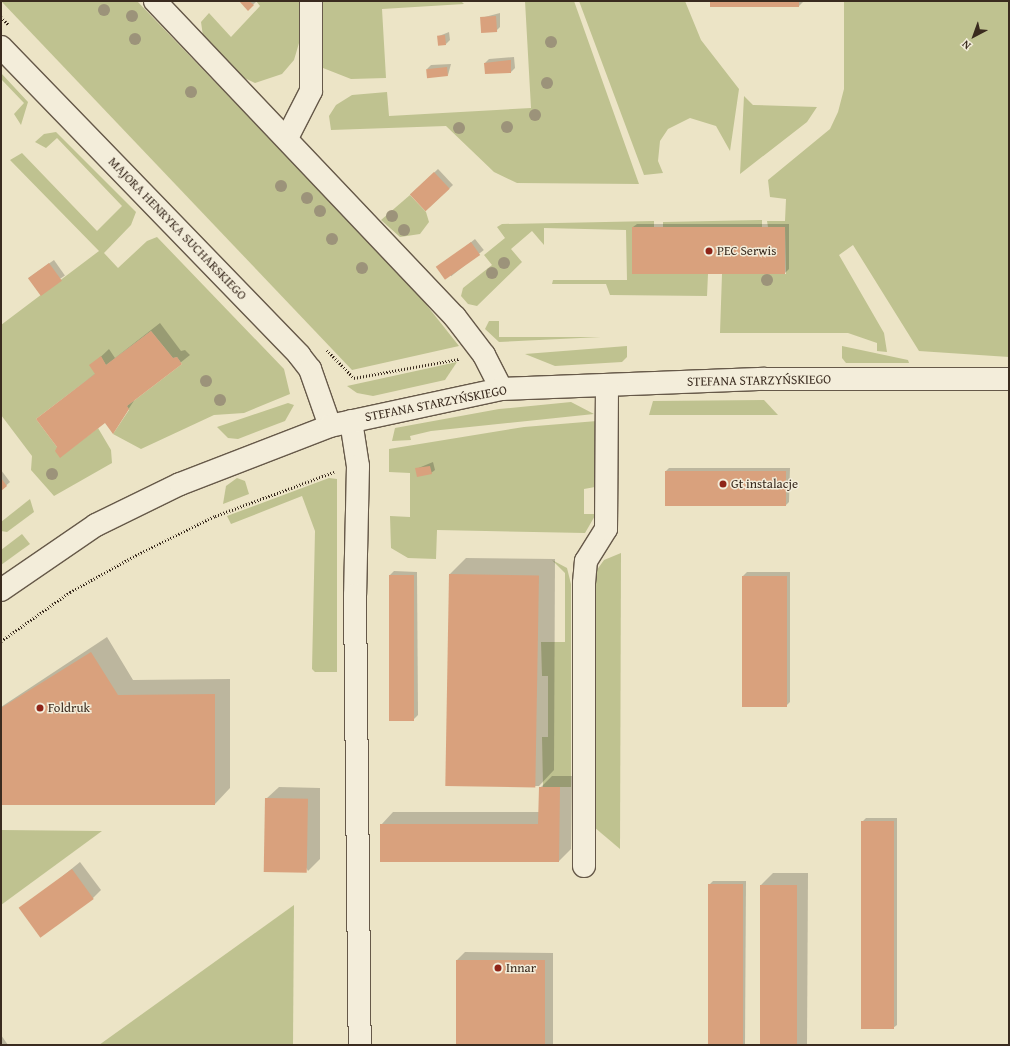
<!DOCTYPE html>
<meta charset="utf-8">
<style>
body{margin:0}
#map{position:relative;width:1010px;height:1046px;overflow:hidden;background:#ece4c6;font-family:"Gentium Book Plus",serif}
div>[style]{position:absolute}
[style*='--x']{left:calc(var(--x)*1px);top:calc(var(--y)*1px);width:calc(var(--w)*1px);rotate:calc(var(--a)*1deg)}
.green>*{inset:0;background:#bfc290}
.shadow>*{inset:0;background:#0003;transform-origin:0 0}
.building>*{inset:0;background:#d9a17d;transform-origin:0 0}
.path>*{height:2.5px;margin-top:-1.25px;transform-origin:0;background:repeating-linear-gradient(90deg,#3a2b1f 0 1px,transparent 0 3px)}
.roads{filter:drop-shadow(1px 0 #665949) drop-shadow(-1px 0 #665949) drop-shadow(0 1px #665949) drop-shadow(0 -1px #665949)}
.minor>*{height:22px;margin:-11px;padding:0 11px;transform-origin:11px;border-radius:11px;background:#f3edda}
.trees>*{width:12px;height:12px;margin:-6px;border-radius:50%;background:#9c937a}
.dots>*{width:11px;height:11px;translate:-50% -50%;box-sizing:border-box;border:2px solid #f3edda;border-radius:50%}
span{translate:-50% -50%;white-space:nowrap;text-align:center;line-height:1.15;-webkit-text-stroke:3px #f3edda;paint-order:stroke}
.street-label{font-size:13px;color:#3a2b1f}
.poi-label{font-size:13px;color:#3a2b1f}
.left{translate:0 -50%;text-align:left}
.frame{position:absolute;inset:0;border:2px solid #3a2b1f;pointer-events:none}
.north{position:absolute;left:954px;top:16px;width:40px;height:40px;-webkit-text-stroke:3px #f3edda;paint-order:stroke;rotate:221deg;font-size:11px;font-weight:700;line-height:16px;text-align:center;color:#3a2b1f}
.north::after{content:'';display:block;margin:auto;width:14px;height:18px;background:#3a2b1f;clip-path:polygon(50% 0,100% 100%,50% 72%,0 100%)}
</style>
<div id="map">
<div class="green">
<i style="clip-path:polygon(1px 1px,137px 1px,413px 288px,459px 346px,352px 370px)"></i>
<i style="clip-path:polygon(256px 1px,299px 1px,299px 43px,294px 60px,282px 74px,255px 83px,236px 74px,203px 36px,201px 22px,209px 13px,231px 37px,260px 6px)"></i>
<i style="clip-path:polygon(323px 1px,461px 1px,464px 4px,382px 9px,386px 78px,351px 79px,323px 68px)"></i>
<i style="clip-path:polygon(525px 1px,574px 1px,639px 184px,517px 183px,494px 172px,446px 126px,331px 130px,329px 116px,336px 105px,352px 95px,387px 92px,389px 116px,531px 108px)"></i>
<i style="clip-path:polygon(579px 1px,685px 1px,701px 40px,739px 89px,730px 151px,716px 126px,690px 118px,668px 129px,660px 141px,658px 161px,663px 173px,644px 175px)"></i>
<i style="clip-path:polygon(844px 1px,1009px 1px,1009px 357px,919px 351px,853px 245px,839px 255px,884px 333px,887px 352px,877px 351px,877px 343px,848px 333px,720px 333px,722px 274px,786px 274px,785px 228px,768px 227px,767px 221px,785px 221px,786px 199px,770px 197px,768px 180px,830px 129px,838px 112px,844px 89px)"></i>
<i style="clip-path:polygon(1px 73px,28px 102px,21px 125px,14px 114px,24px 103px,1px 79px)"></i>
<i style="clip-path:polygon(744px 96px,753px 105px,817px 107px,807px 122px,740px 174px)"></i>
<i style="clip-path:polygon(56px 132px,136px 212px,131px 225px,104px 253px,118px 268px,147px 241px,157px 237px,284px 369px,290px 394px,244px 413px,214px 415px,141px 449px,113px 434px,129px 410px,127px 406px,182px 364px,177px 357px,173px 358px,151px 331px,106px 365px,101px 357px,95px 374px,36px 419px,57px 447px,60px 457px,98px 428px,111px 450px,112px 463px,54px 496px,31px 470px,32px 456px,1px 415px,1px 325px,99px 251px,10px 160px,22px 153px,97px 231px,122px 206px,57px 138px,46px 148px,35px 142px,44px 134px)"></i>
<i style="clip-path:polygon(410px 195px,426px 212px,429px 222px,420px 234px,400px 237px,381px 220px)"></i>
<i style="clip-path:polygon(762px 220px,762px 227px,663px 227px,663px 222px)"></i>
<i style="clip-path:polygon(654px 221px,654px 227px,632px 227px,632px 274px,708px 274px,707px 296px,610px 295px,606px 284px,552px 284px,553px 280px,627px 280px,626px 230px,544px 228px,544px 245px,532px 231px,511px 249px,522px 262px,477px 306px,468px 304px,461px 296px,463px 288px,492px 265px,484px 255px,505px 238px,497px 227px,502px 224px)"></i>
<i style="clip-path:polygon(489px 321px,499px 321px,499px 337px,601px 337px,499px 342px,485px 329px)"></i>
<i style="clip-path:polygon(627px 346px,627px 357px,622px 362px,555px 366px,525px 354px)"></i>
<i style="clip-path:polygon(842px 346px,908px 360px,909px 363px,846px 363px,842px 358px)"></i>
<i style="clip-path:polygon(457px 362px,445px 380px,373px 396px,357px 393px,347px 386px)"></i>
<i style="clip-path:polygon(764px 400px,778px 415px,649px 415px,653px 401px)"></i>
<i style="clip-path:polygon(571px 402px,594px 414px,431px 431px,410px 436px,411px 440px,392px 441px,395px 428px,499px 409px)"></i>
<i style="clip-path:polygon(288px 403px,294px 405px,285px 421px,238px 439px,228px 438px,217px 427px)"></i>
<i style="clip-path:polygon(597px 421px,600px 435px,595px 487px,584px 489px,584px 514px,596px 514px,585px 533px,437px 530px,436px 559px,408px 558px,391px 548px,390px 516px,410px 517px,410px 473px,389px 472px,389px 449px,524px 427px)"></i>
<i style="clip-path:polygon(237px 478px,245px 481px,249px 494px,223px 504px,226px 486px)"></i>
<i style="clip-path:polygon(329px 478px,337px 479px,337px 672px,315px 672px,312px 669px,315px 531px,302px 496px,231px 524px,227px 516px)"></i>
<i style="clip-path:polygon(30px 499px,34px 512px,7px 532px,1px 531px,1px 522px)"></i>
<i style="clip-path:polygon(22px 534px,30px 544px,1px 565px,1px 550px)"></i>
<i style="clip-path:polygon(621px 553px,620px 849px,594px 827px,594px 574px,604px 560px)"></i>
<i style="clip-path:polygon(552px 560px,567px 568px,571px 584px,571px 787px,543px 787px,542px 737px,548px 737px,548px 676px,542px 676px,541px 642px,565px 642px,565px 573px)"></i>
<i style="clip-path:polygon(1px 830px,102px 831px,1px 905px)"></i>
<i style="clip-path:polygon(294px 905px,293px 1045px,99px 1045px)"></i>
</div>
<div class="shadow">
<i style="clip-path:polygon(240px 1px,257px 1px,248px 9px)"></i>
<i style="clip-path:polygon(711px 1px,804px 1px,799px 6px)"></i>
<i style="clip-path:polygon(500px 13px,500px 27px,496px 31px,481px 18px)"></i>
<i style="clip-path:polygon(449px 32px,450px 40px,446px 44px,439px 36px)"></i>
<i style="clip-path:polygon(514px 57px,515px 68px,511px 72px,485px 63px,489px 59px)"></i>
<i style="clip-path:polygon(451px 64px,448px 75px,427px 69px,431px 65px)"></i>
<i style="left:438px;top:169px;width:22px;height:37px;rotate:47deg"></i>
<i style="clip-path:polygon(637px 224px,789px 224px,789px 269px,785px 273px,633px 227px)"></i>
<i style="left:475px;top:239px;width:14px;height:42px;rotate:51deg"></i>
<i style="left:54px;top:260px;width:19px;height:31px;rotate:55deg"></i>
<i style="clip-path:polygon(160px 323px,181px 351px,185px 350px,190px 355px,135px 399px,113px 433px,105px 422px,58px 447px,37px 419px,96px 373px,91px 366px,109px 349px,115px 358px)"></i>
<i style="clip-path:polygon(433px 462px,435px 470px,431px 473px,416px 469px)"></i>
<i style="clip-path:polygon(669px 468px,790px 468px,789px 502px,786px 505px,666px 471px)"></i>
<i style="clip-path:polygon(1px 470px,10px 482px,1px 490px)"></i>
<i style="clip-path:polygon(466px 558px,555px 559px,554px 770px,539px 786px,450px 785px,450px 574px)"></i>
<i style="clip-path:polygon(394px 571px,417px 572px,418px 715px,414px 719px,389px 720px,390px 575px)"></i>
<i style="clip-path:polygon(747px 572px,790px 572px,790px 702px,786px 706px,743px 576px)"></i>
<i style="clip-path:polygon(107px 637px,133px 680px,230px 679px,230px 788px,215px 804px,1px 804px,1px 707px)"></i>
<i style="clip-path:polygon(552px 776px,572px 776px,571px 849px,559px 861px,381px 825px,393px 812px,539px 812px,540px 788px)"></i>
<i style="clip-path:polygon(279px 787px,320px 788px,320px 859px,308px 871px,266px 799px)"></i>
<i style="clip-path:polygon(866px 818px,897px 818px,897px 1025px,893px 1028px,862px 822px)"></i>
<i style="clip-path:polygon(80px 862px,101px 890px,93px 898px,22px 909px)"></i>
<i style="clip-path:polygon(773px 873px,808px 873px,807px 1045px,761px 1045px,761px 885px)"></i>
<i style="clip-path:polygon(713px 881px,746px 881px,745px 1045px,709px 1045px,709px 885px)"></i>
<i style="clip-path:polygon(465px 952px,553px 953px,553px 1045px,457px 1045px,457px 960px)"></i>
<i style="clip-path:polygon(1px 1035px,8px 1045px,1px 1045px)"></i>
</div>
<div class="building">
<i style="clip-path:polygon(239px 1px,249px 1px,254px 5px,248px 11px)"></i>
<i style="left:710px;top:1px;width:89px;height:6px"></i>
<i style="left:496px;top:16px;width:16px;height:16px;rotate:86deg"></i>
<i style="left:445px;top:35px;width:10px;height:8px;rotate:84deg"></i>
<i style="clip-path:polygon(511px 60px,511px 73px,485px 74px,484px 63px)"></i>
<i style="left:447px;top:67px;width:9px;height:21px;rotate:84deg"></i>
<i style="left:434px;top:172px;width:23px;height:33px;rotate:47deg"></i>
<i style="left:632px;top:227px;width:153px;height:47px"></i>
<i style="left:471px;top:242px;width:16px;height:43px;rotate:55deg"></i>
<i style="left:49px;top:263px;width:22px;height:26px;rotate:54deg"></i>
<i style="clip-path:polygon(151px 331px,173px 358px,177px 357px,182px 364px,127px 406px,129px 409px,113px 434px,105px 423px,60px 458px,55px 451px,57px 447px,36px 419px,95px 374px,89px 365px,101px 356px,106px 365px)"></i>
<i style="clip-path:polygon(430px 466px,432px 474px,417px 477px,415px 468px)"></i>
<i style="left:665px;top:471px;width:121px;height:35px"></i>
<i style="clip-path:polygon(1px 478px,7px 486px,1px 491px)"></i>
<i style="left:449px;top:574px;width:90px;height:212px;rotate:1deg"></i>
<i style="left:389px;top:575px;width:25px;height:146px"></i>
<i style="left:742px;top:576px;width:45px;height:131px"></i>
<i style="clip-path:polygon(91px 652px,118px 695px,215px 694px,215px 805px,1px 805px,1px 708px)"></i>
<i style="clip-path:polygon(539px 787px,560px 787px,559px 862px,380px 862px,380px 824px,538px 824px)"></i>
<i style="left:265px;top:798px;width:43px;height:74px;rotate:1deg"></i>
<i style="left:861px;top:821px;width:33px;height:208px"></i>
<i style="left:72px;top:869px;width:37px;height:66px;rotate:54deg"></i>
<i style="left:708px;top:884px;width:35px;height:161px"></i>
<i style="left:760px;top:885px;width:37px;height:160px"></i>
<i style="left:456px;top:960px;width:89px;height:85px"></i>
</div>
<div class="path">
<i style="--x:1;--y:17;--w:11;--a:45"></i>
<i style="--x:327;--y:350;--w:39;--a:46"></i>
<i style="--x:354;--y:378;--w:107;--a:-10.3"></i>
<i style="--x:1;--y:641;--w:85;--a:-35.4"></i>
<i style="--x:70;--y:592;--w:78;--a:-29.2"></i>
<i style="--x:138;--y:554;--w:86;--a:-26.3"></i>
<i style="--x:215;--y:516;--w:127;--a:-20.3"></i>
</div>
<div class="roads">
<div class="minor">
<i style="--x:155;--y:1;--w:436;--a:46.5"></i>
<i style="--x:455;--y:317;--w:48;--a:52.7"></i>
<i style="--x:484;--y:355;--w:38;--a:63"></i>
<i style="--x:1;--y:47;--w:429;--a:45.9"></i>
<i style="--x:299;--y:355;--w:18;--a:52"></i>
<i style="--x:310;--y:369;--w:60;--a:70.7"></i>
<i style="--x:287;--y:138;--w:53;--a:-62.9"></i>
<i style="--x:311;--y:91;--w:90;--a:-90"></i>
<i style="--x:351;--y:421;--w:46;--a:81.2"></i>
<i style="--x:358;--y:466;--w:129;--a:91.3"></i>
<i style="--x:355;--y:595;--w:450;--a:89.4"></i>
<i style="--x:1;--y:590;--w:115;--a:-34.4"></i>
<i style="--x:96;--y:525;--w:93;--a:-26"></i>
<i style="--x:180;--y:484;--w:161;--a:-21.1"></i>
<i style="--x:330;--y:426;--w:175;--a:-12.2"></i>
<i style="--x:501;--y:389;--w:264;--a:-2.2"></i>
<i style="--x:765;--y:379;--w:244;--a:0"></i>
<i style="--x:584;--y:866;--w:283;--a:-90"></i>
<i style="--x:584;--y:583;--w:22;--a:-85"></i>
<i style="--x:586;--y:561;--w:38;--a:-58"></i>
<i style="--x:606;--y:529;--w:143;--a:-89.6"></i>
</div>
</div>
<div class="trees">
<i style="left:104px;top:10px"></i>
<i style="left:132px;top:16px"></i>
<i style="left:135px;top:39px"></i>
<i style="left:551px;top:42px"></i>
<i style="left:547px;top:83px"></i>
<i style="left:191px;top:92px"></i>
<i style="left:535px;top:115px"></i>
<i style="left:507px;top:127px"></i>
<i style="left:459px;top:128px"></i>
<i style="left:281px;top:186px"></i>
<i style="left:307px;top:198px"></i>
<i style="left:320px;top:211px"></i>
<i style="left:392px;top:216px"></i>
<i style="left:404px;top:230px"></i>
<i style="left:332px;top:239px"></i>
<i style="left:504px;top:263px"></i>
<i style="left:362px;top:268px"></i>
<i style="left:492px;top:273px"></i>
<i style="left:767px;top:280px"></i>
<i style="left:206px;top:381px"></i>
<i style="left:220px;top:400px"></i>
<i style="left:52px;top:474px"></i>
</div>
<div class="dots">
<i style="left:709px;top:251px;background:#8f2418"></i>
<i style="left:723px;top:484px;background:#8f2418"></i>
<i style="left:40px;top:708px;background:#8f2418"></i>
<i style="left:498px;top:968px;background:#8f2418"></i>
</div>
<div class="street-label">
<span style="left:177px;top:229px;rotate:46deg">MAJORA HENRYKA SUCHARSKIEGO</span>
<span style="left:759px;top:381px;rotate:-1deg">STEFANA STARZYŃSKIEGO</span>
<span style="left:436px;top:404px;rotate:-11deg">STEFANA STARZYŃSKIEGO</span>
</div>
<div class="poi-label">
<span class="left" style="left:717px;top:251px">PEC Serwis</span>
<span class="left" style="left:731px;top:484px">Gt instalacje</span>
<span class="left" style="left:48px;top:708px">Foldruk</span>
<span class="left" style="left:506px;top:968px">Innar</span>
</div>
<div class="frame"></div>
<div class="north">N</div>
</div>
